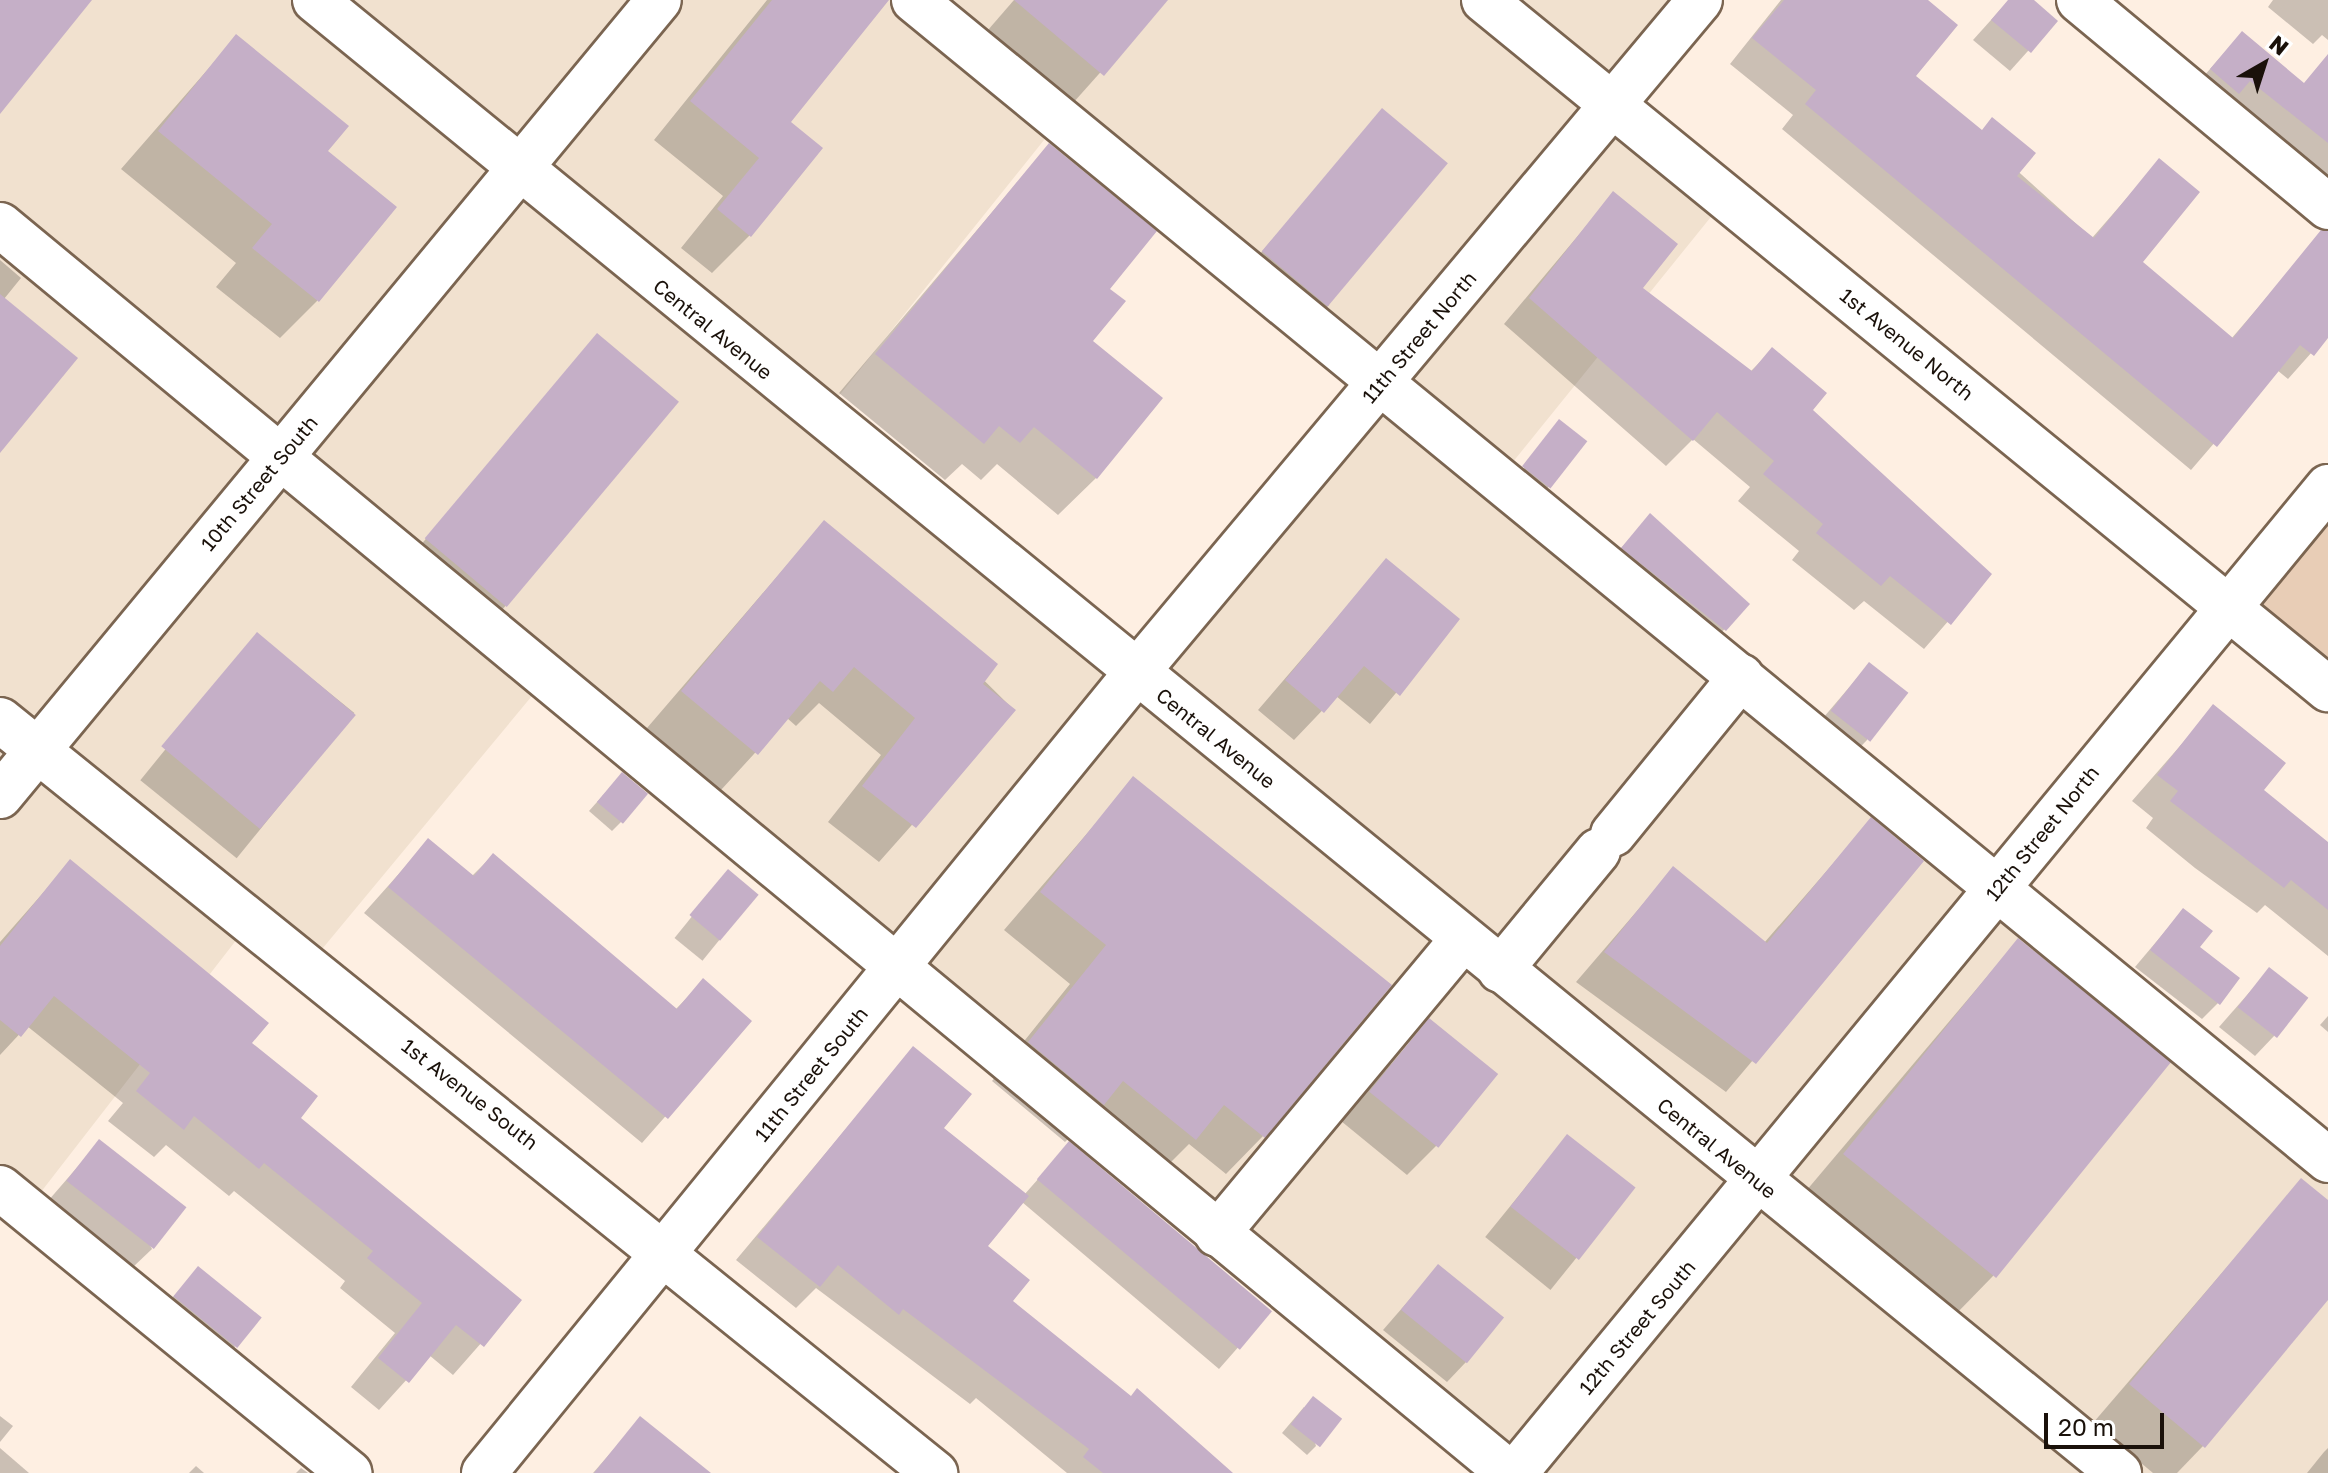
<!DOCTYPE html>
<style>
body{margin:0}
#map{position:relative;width:2328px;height:1473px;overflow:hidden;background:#feefe2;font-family:"Golos Text",sans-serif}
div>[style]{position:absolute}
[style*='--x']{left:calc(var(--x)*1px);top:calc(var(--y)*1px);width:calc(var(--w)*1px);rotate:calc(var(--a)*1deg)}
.commercial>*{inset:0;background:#f1e1cf}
.green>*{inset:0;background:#e8cdb6}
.shadow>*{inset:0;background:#0003;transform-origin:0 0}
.building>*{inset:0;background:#c5afc7;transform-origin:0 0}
.roads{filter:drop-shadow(2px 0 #7b6551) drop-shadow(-2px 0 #7b6551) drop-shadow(0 2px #7b6551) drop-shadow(0 -2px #7b6551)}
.minor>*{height:44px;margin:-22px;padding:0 22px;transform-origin:22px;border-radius:22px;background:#fff}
.major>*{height:44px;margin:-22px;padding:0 22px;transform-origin:22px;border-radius:22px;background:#fff}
span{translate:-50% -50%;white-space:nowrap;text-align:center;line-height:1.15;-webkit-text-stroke:6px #fff;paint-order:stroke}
.street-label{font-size:20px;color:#1a110a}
.north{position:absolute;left:2224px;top:24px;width:80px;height:80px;-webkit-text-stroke:6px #fff;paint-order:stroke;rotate:39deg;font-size:22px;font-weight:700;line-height:32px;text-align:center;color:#1a110a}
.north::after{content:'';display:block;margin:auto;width:28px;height:36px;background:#1a110a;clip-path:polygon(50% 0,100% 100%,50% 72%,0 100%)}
.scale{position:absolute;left:2044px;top:1413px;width:120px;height:36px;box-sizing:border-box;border:4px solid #1a110a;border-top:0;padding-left:10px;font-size:24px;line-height:28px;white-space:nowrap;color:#1a110a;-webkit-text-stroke:6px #fff;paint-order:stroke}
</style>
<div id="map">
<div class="commercial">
<i style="clip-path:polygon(evenodd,0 0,1700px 0,1614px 106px,1727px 197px,1500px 478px,2328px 1161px,2328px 1473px,1509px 1473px,546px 679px,308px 966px,251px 921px,27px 1210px,0 1188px,0 0,1060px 120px,1382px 382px,1136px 673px,822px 417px,1060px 120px)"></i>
</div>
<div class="green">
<i style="clip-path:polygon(2328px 482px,2328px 689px,2228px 605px)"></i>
</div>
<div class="shadow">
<i style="clip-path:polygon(767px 0,886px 0,788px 122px,750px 235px,712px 273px,681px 248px,723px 196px,654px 140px)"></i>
<i style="clip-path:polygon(1014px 0,1165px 0,1073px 103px,988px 30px)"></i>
<i style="clip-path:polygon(1781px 0,1925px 0,1913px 77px,2092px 238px,2159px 161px,2140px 262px,2231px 339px,2323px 232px,2328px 210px,2328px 334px,2288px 379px,2277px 370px,2191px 470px,1782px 129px,1793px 115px,1730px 64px)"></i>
<i style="clip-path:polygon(2009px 0,2031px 0,2055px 21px,2010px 71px,1973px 40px)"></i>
<i style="clip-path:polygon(2273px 0,2328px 0,2328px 40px,2322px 35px,2313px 44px,2268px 7px)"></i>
<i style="clip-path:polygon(2242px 33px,2303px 84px,2328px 79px,2328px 205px,2187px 95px)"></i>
<i style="clip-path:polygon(236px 37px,326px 152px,317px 301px,280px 338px,216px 287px,236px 263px,121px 169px)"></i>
<i style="clip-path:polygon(1382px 111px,1329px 305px,1300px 334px,1236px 282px)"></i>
<i style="clip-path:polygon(1049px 145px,1107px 289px,1090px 341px,1096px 478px,1058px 515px,997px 464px,981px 480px,962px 464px,945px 480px,839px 393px)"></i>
<i style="clip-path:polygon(1613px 194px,1640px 288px,1750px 372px,1772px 350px,1810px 410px,1989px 574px,1924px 649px,1864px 601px,1854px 610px,1792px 560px,1799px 551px,1738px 501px,1750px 487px,1693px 439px,1666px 466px,1504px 324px)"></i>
<i style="clip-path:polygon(0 260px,21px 278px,4px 299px,0 450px)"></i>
<i style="left:597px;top:335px;width:104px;height:319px;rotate:40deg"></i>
<i style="left:1560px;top:422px;width:31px;height:85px;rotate:38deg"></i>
<i style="left:1650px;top:516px;width:131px;height:69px;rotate:42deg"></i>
<i style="clip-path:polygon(824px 522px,1014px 710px,879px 862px,828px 822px,881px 755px,819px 703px,796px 726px,787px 718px,721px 790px,647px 728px)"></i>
<i style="clip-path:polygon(1386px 561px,1457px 620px,1370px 724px,1336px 696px,1294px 740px,1258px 710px)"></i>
<i style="left:258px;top:635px;width:124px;height:187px;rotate:39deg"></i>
<i style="clip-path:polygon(1869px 664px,1867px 740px,1848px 760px,1812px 731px)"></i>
<i style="clip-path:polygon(2214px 707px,2261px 790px,2328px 843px,2328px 956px,2265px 905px,2257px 913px,2195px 868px,2146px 828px,2153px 818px,2132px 801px)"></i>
<i style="clip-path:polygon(1134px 779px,1263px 1136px,1226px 1174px,1189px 1144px,1157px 1176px,1087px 1120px,1065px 1142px,992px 1081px,1070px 984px,1004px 930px)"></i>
<i style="clip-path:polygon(613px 784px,621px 822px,612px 831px,589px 811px)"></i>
<i style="clip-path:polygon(1871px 820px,1921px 861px,1726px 1092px,1576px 982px,1673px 869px,1764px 943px)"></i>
<i style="clip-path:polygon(428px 841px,472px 876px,493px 855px,675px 1010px,703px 981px,749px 1021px,642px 1143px,364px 913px)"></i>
<i style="clip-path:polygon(71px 861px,250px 1043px,298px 1118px,519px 1300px,453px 1375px,429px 1355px,379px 1410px,351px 1387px,395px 1333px,340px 1288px,345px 1281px,234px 1191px,229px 1196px,166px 1145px,154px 1157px,108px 1121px,123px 1103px,27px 1026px,0 1055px,0 942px)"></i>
<i style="left:728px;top:872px;width:36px;height:85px;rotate:39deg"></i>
<i style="clip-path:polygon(2183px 910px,2218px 1003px,2202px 1019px,2135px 967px)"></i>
<i style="clip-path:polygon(2018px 940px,1993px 1276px,1956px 1314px,1806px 1191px)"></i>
<i style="clip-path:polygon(2269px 970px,2274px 1036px,2255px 1056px,2219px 1027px)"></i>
<i style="clip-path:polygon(2328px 1016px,2328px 1032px,2320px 1025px)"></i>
<i style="clip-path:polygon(1429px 1021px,1436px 1146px,1407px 1175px,1341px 1121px)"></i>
<i style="clip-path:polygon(913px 1049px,942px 1128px,1024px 1195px,1069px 1144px,1270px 1311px,1219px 1369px,1022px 1202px,986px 1247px,1010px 1301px,1130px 1398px,1137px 1390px,1230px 1473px,1067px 1473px,976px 1398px,970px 1404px,816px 1288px,796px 1308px,736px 1260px)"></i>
<i style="left:1567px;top:1136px;width:84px;height:130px;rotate:39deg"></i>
<i style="clip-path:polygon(99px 1142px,152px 1249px,132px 1268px,48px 1201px)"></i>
<i style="clip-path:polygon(2301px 1181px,2328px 1203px,2328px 1297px,2203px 1446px,2177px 1473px,2153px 1473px,2093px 1423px)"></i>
<i style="clip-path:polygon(1438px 1267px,1466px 1362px,1447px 1382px,1383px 1330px)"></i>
<i style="clip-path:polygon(198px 1269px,235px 1347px,216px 1366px,155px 1317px)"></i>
<i style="clip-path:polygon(1304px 1407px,1316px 1446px,1307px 1455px,1282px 1433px)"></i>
<i style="clip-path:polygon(0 1416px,13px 1426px,0 1442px)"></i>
<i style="clip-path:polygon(640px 1419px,708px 1473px,593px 1473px)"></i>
<i style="clip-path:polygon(0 1448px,29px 1473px,0 1473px)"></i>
<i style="clip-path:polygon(2328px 1448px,2328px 1473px,2307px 1473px,2324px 1452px)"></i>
<i style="clip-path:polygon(196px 1466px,204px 1473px,189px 1473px)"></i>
<i style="clip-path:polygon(301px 1468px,308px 1473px,296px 1473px)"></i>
</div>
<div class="building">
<i style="clip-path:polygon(0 0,92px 0,0 114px)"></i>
<i style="clip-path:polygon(772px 0,889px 0,791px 122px,823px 148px,751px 237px,717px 209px,759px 158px,690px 101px)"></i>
<i style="clip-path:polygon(1014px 0,1168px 0,1104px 76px)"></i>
<i style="clip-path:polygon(1784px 0,1928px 0,1958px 25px,1916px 76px,1982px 130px,1992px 117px,2036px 153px,2017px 176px,2094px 238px,2159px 158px,2200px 192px,2143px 262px,2233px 338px,2321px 230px,2328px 231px,2328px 338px,2314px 356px,2300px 345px,2217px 447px,1805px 104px,1816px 90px,1752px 38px)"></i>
<i style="clip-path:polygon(2008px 0,2034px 0,2058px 21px,2031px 53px,1991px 20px)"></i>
<i style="clip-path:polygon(2242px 31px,2304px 83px,2328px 54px,2328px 143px,2250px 81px,2239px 94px,2210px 69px)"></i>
<i style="clip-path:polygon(236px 34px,349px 126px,328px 151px,397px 207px,319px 302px,252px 248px,272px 224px,158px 131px)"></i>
<i style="left:1382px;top:108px;width:86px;height:187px;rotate:40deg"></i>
<i style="clip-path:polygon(1049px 143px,1157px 231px,1110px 289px,1126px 301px,1093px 341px,1163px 398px,1097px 479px,1034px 427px,1020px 443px,999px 426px,984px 444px,875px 354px)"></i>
<i style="clip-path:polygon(1613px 191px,1678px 244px,1643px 288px,1752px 371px,1772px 347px,1827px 393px,1813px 410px,1992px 574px,1951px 625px,1890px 576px,1881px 586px,1816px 533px,1823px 524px,1763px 474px,1774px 461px,1717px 412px,1693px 441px,1529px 298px)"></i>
<i style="clip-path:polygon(0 294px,78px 358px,0 453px)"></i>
<i style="left:597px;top:333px;width:107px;height:268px;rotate:40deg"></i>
<i style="left:1559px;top:419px;width:36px;height:60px;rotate:38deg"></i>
<i style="clip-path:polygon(1650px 513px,1750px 604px,1726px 631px,1621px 548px)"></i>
<i style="clip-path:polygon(824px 520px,998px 664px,983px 684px,1016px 710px,916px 828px,862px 786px,915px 718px,854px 667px,833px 692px,820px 681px,758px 755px,681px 691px)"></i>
<i style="clip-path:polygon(1386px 558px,1460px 619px,1400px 696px,1364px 666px,1324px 713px,1285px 680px)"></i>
<i style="left:257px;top:632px;width:129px;height:149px;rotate:40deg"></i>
<i style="left:1869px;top:662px;width:50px;height:62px;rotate:38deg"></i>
<i style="clip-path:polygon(2213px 704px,2286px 763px,2264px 790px,2328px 842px,2328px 910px,2291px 880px,2284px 888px,2170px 801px,2178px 791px,2157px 775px)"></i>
<i style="left:622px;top:772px;width:34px;height:39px;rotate:40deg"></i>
<i style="clip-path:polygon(1133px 776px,1392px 985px,1265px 1138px,1224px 1105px,1196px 1140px,1123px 1081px,1104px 1105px,1028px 1042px,1106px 945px,1040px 892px)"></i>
<i style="clip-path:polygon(1871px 817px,1924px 861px,1756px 1064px,1604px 952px,1673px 866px,1767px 943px)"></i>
<i style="clip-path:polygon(428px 838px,474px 876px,493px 853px,677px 1009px,703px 978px,752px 1021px,668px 1119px,388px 887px)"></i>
<i style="clip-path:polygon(70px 859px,269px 1023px,252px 1043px,318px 1096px,301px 1118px,522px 1300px,484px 1347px,456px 1325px,409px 1383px,378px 1358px,422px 1303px,367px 1258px,373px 1251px,264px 1163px,259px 1169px,194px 1116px,184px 1130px,136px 1091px,150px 1073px,54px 996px,21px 1037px,0 1020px,0 946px)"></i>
<i style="left:728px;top:869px;width:40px;height:60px;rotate:40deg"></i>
<i style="clip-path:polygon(2183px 908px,2213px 931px,2200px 947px,2240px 978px,2220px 1005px,2150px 950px)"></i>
<i style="left:2018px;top:938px;width:197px;height:278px;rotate:39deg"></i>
<i style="left:2269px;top:967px;width:50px;height:51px;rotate:38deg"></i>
<i style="left:1429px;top:1018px;width:89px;height:95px;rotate:39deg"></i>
<i style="clip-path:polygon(913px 1046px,972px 1094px,944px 1128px,1029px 1196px,988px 1246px,1030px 1280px,1013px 1301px,1131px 1396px,1137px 1388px,1233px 1473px,1103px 1473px,1083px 1457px,1089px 1449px,903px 1309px,899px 1315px,838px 1265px,820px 1287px,757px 1237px)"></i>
<i style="left:1567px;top:1134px;width:87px;height:92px;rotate:38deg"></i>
<i style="left:99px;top:1139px;width:111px;height:53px;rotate:38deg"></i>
<i style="left:1069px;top:1141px;width:265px;height:50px;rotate:40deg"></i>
<i style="clip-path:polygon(2301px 1178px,2328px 1200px,2328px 1300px,2205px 1448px,2129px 1384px)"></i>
<i style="left:1438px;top:1264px;width:85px;height:59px;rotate:39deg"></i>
<i style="left:198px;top:1266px;width:82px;height:39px;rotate:39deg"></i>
<i style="left:1313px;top:1396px;width:37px;height:36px;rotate:38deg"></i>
<i style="clip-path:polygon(640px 1416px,711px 1473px,594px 1473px)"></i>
</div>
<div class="roads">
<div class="minor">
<i style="--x:315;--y:0;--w:2329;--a:39.23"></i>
<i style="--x:914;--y:0;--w:1829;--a:39.36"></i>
<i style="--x:2079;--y:0;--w:324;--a:39.7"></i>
<i style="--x:0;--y:225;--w:1958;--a:39.59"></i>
<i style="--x:0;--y:720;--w:1201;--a:38.85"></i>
<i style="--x:0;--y:796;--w:1033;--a:-50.38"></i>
<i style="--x:1613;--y:834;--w:203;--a:-50.8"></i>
<i style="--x:1500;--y:970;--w:154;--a:-50.5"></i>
<i style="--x:0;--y:1188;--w:451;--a:39.2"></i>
<i style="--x:1217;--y:1234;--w:383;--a:-50.2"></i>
<i style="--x:484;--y:1473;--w:1032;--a:-50.82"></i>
<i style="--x:1136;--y:673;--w:878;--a:-50.04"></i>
<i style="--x:1515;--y:1473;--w:1278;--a:-50.49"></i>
</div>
<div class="major">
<i style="--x:1484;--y:0;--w:1090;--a:39.23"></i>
</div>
</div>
<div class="street-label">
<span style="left:713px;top:329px;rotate:39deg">Central Avenue</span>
<span style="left:1419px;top:337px;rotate:-50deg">11th Street North</span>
<span style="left:1907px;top:344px;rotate:39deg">1st Avenue North</span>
<span style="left:259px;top:483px;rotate:-50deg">10th Street South</span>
<span style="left:1216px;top:738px;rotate:39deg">Central Avenue</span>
<span style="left:2042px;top:833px;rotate:-51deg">12th Street North</span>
<span style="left:811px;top:1074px;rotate:-51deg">11th Street South</span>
<span style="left:470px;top:1094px;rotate:38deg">1st Avenue South</span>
<span style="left:1717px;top:1148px;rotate:39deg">Central Avenue</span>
<span style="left:1637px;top:1327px;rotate:-50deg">12th Street South</span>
</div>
<div class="north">N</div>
<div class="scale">20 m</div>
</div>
